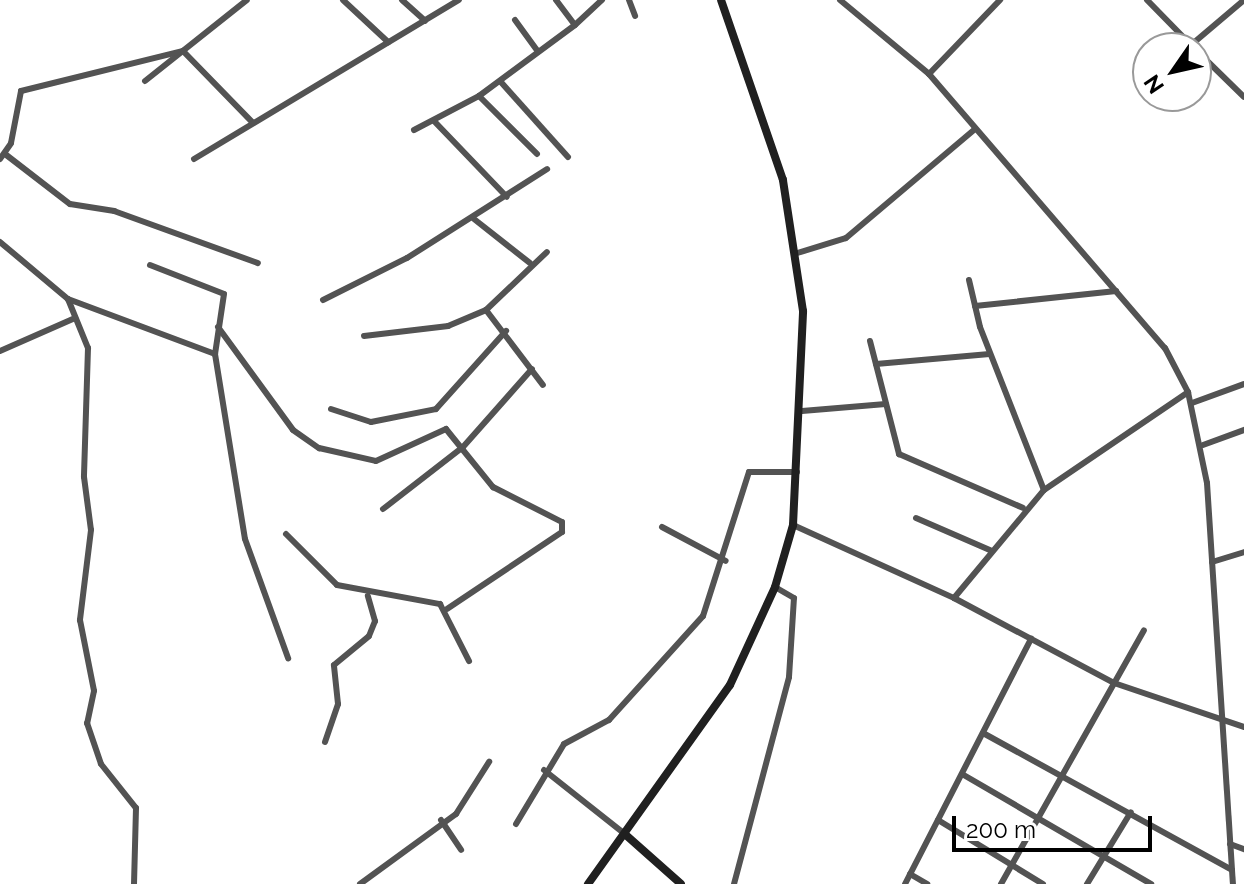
<!DOCTYPE html>
<style>
body{margin:0}
#map{position:relative;width:1244px;height:884px;overflow:hidden;background:#fff;font-family:Raleway,sans-serif}
div>[style]{position:absolute}
[style*='--x']{left:calc(var(--x)*1px);top:calc(var(--y)*1px);width:calc(var(--w)*1px);rotate:calc(var(--a)*1deg)}
.street>*{height:6px;margin:-3px;padding:0 3px;transform-origin:3px;border-radius:3px;background:#535353}
.secondary>*{height:8px;margin:-4px;padding:0 4px;transform-origin:4px;border-radius:4px;background:#202020}
span{translate:-50% -50%;white-space:nowrap;text-align:center;line-height:1.15;-webkit-text-stroke:8px #fff;paint-order:stroke}
.north{position:absolute;left:1132px;top:32px;width:80px;height:80px;box-sizing:border-box;background:#fff;border:2px solid #999;border-radius:50%;rotate:236deg;font-size:22px;font-weight:700;line-height:32px;text-align:center;color:#000}
.north::after{content:'';display:block;margin:auto;width:28px;height:36px;background:#000;clip-path:polygon(50% 0,100% 100%,50% 72%,0 100%)}
.scale{position:absolute;left:952px;top:816px;width:200px;height:36px;box-sizing:border-box;border:4px solid #000;border-top:0;padding-left:10px;font-size:24px;line-height:28px;white-space:nowrap;color:#000;-webkit-text-stroke:6px #fff;paint-order:stroke}
</style>
<div id="map">
<div class="street">
<i style="--x:343;--y:0;--w:62;--a:43"></i>
<i style="--x:402;--y:0;--w:31;--a:42"></i>
<i style="--x:556;--y:0;--w:31;--a:53"></i>
<i style="--x:575;--y:25;--w:37;--a:-43"></i>
<i style="--x:629;--y:0;--w:17;--a:69"></i>
<i style="--x:840;--y:0;--w:116;--a:39.7"></i>
<i style="--x:929;--y:74;--w:362;--a:49.3"></i>
<i style="--x:1165;--y:348;--w:50;--a:62.4"></i>
<i style="--x:1188;--y:392;--w:93;--a:78.2"></i>
<i style="--x:1207;--y:483;--w:402;--a:86.3"></i>
<i style="--x:1147;--y:0;--w:63;--a:45.6"></i>
<i style="--x:515;--y:20;--w:39;--a:54"></i>
<i style="--x:1191;--y:45;--w:70;--a:-40.3"></i>
<i style="--x:1196;--y:50;--w:67;--a:44.4"></i>
<i style="--x:929;--y:74;--w:103;--a:-46.2"></i>
<i style="--x:145;--y:81;--w:130;--a:-38.5"></i>
<i style="--x:500;--y:81;--w:102;--a:48.2"></i>
<i style="--x:479;--y:96;--w:82;--a:45"></i>
<i style="--x:434;--y:121;--w:105;--a:46.2"></i>
<i style="--x:414;--y:130;--w:73;--a:-27.6"></i>
<i style="--x:479;--y:96;--w:119;--a:-36.5"></i>
<i style="--x:5;--y:154;--w:82;--a:37.6"></i>
<i style="--x:70;--y:204;--w:45;--a:9"></i>
<i style="--x:114;--y:211;--w:153;--a:19.9"></i>
<i style="--x:0;--y:159;--w:19;--a:-55"></i>
<i style="--x:11;--y:143;--w:53;--a:-79.1"></i>
<i style="--x:21;--y:91;--w:167;--a:-13.9"></i>
<i style="--x:183;--y:51;--w:100;--a:45.8"></i>
<i style="--x:194;--y:159;--w:309;--a:-31"></i>
<i style="--x:474;--y:219;--w:71;--a:38.2"></i>
<i style="--x:0;--y:242;--w:89;--a:40"></i>
<i style="--x:68;--y:299;--w:53;--a:67.8"></i>
<i style="--x:88;--y:348;--w:129;--a:91.8"></i>
<i style="--x:84;--y:477;--w:53;--a:82.5"></i>
<i style="--x:91;--y:530;--w:91;--a:97"></i>
<i style="--x:80;--y:620;--w:72;--a:78.8"></i>
<i style="--x:94;--y:691;--w:33;--a:102"></i>
<i style="--x:87;--y:723;--w:43;--a:71.1"></i>
<i style="--x:101;--y:764;--w:56;--a:51.5"></i>
<i style="--x:136;--y:808;--w:76;--a:91.5"></i>
<i style="--x:794;--y:254;--w:54;--a:-17.1"></i>
<i style="--x:846;--y:238;--w:169;--a:-40.2"></i>
<i style="--x:150;--y:265;--w:79;--a:21.4"></i>
<i style="--x:224;--y:294;--w:61;--a:98.5"></i>
<i style="--x:215;--y:354;--w:187;--a:80.8"></i>
<i style="--x:245;--y:539;--w:127;--a:70.1"></i>
<i style="--x:969;--y:280;--w:48;--a:76.8"></i>
<i style="--x:980;--y:327;--w:175;--a:68.6"></i>
<i style="--x:68;--y:299;--w:157;--a:20.5"></i>
<i style="--x:323;--y:300;--w:94;--a:-26.6"></i>
<i style="--x:407;--y:258;--w:166;--a:-32.4"></i>
<i style="--x:975;--y:306;--w:142;--a:-6.1"></i>
<i style="--x:486;--y:310;--w:94;--a:52.8"></i>
<i style="--x:218;--y:327;--w:127;--a:53.9"></i>
<i style="--x:293;--y:430;--w:32;--a:35"></i>
<i style="--x:319;--y:448;--w:58;--a:12.8"></i>
<i style="--x:376;--y:461;--w:77;--a:-24.6"></i>
<i style="--x:446;--y:429;--w:75;--a:51"></i>
<i style="--x:493;--y:487;--w:77;--a:26.9"></i>
<i style="--x:562;--y:522;--w:10;--a:90"></i>
<i style="--x:562;--y:532;--w:138;--a:146.2"></i>
<i style="--x:364;--y:336;--w:85;--a:-6.8"></i>
<i style="--x:448;--y:326;--w:41;--a:-22.8"></i>
<i style="--x:486;--y:310;--w:84;--a:-43.6"></i>
<i style="--x:870;--y:341;--w:117;--a:75.6"></i>
<i style="--x:899;--y:454;--w:135;--a:23.5"></i>
<i style="--x:0;--y:351;--w:82;--a:-23.7"></i>
<i style="--x:876;--y:364;--w:114;--a:-5"></i>
<i style="--x:1192;--y:403;--w:55;--a:-20.1"></i>
<i style="--x:331;--y:409;--w:42;--a:18"></i>
<i style="--x:371;--y:422;--w:66;--a:-11.3"></i>
<i style="--x:436;--y:409;--w:105;--a:-48.1"></i>
<i style="--x:802;--y:411;--w:84;--a:-4.8"></i>
<i style="--x:1203;--y:445;--w:44;--a:-20.1"></i>
<i style="--x:383;--y:509;--w:101;--a:-37.8"></i>
<i style="--x:463;--y:447;--w:104;--a:-48.5"></i>
<i style="--x:916;--y:518;--w:81;--a:23.4"></i>
<i style="--x:793;--y:525;--w:177;--a:24.4"></i>
<i style="--x:954;--y:598;--w:181;--a:28"></i>
<i style="--x:1114;--y:683;--w:137;--a:18.7"></i>
<i style="--x:662;--y:527;--w:72;--a:28"></i>
<i style="--x:286;--y:534;--w:72;--a:45"></i>
<i style="--x:337;--y:585;--w:105;--a:10.5"></i>
<i style="--x:440;--y:604;--w:64;--a:63"></i>
<i style="--x:1212;--y:562;--w:34;--a:-17"></i>
<i style="--x:954;--y:598;--w:141;--a:-50.2"></i>
<i style="--x:1044;--y:490;--w:174;--a:-34.2"></i>
<i style="--x:983;--y:733;--w:284;--a:28.8"></i>
<i style="--x:325;--y:742;--w:40;--a:-71.1"></i>
<i style="--x:338;--y:704;--w:39;--a:-96"></i>
<i style="--x:334;--y:665;--w:45;--a:-39.6"></i>
<i style="--x:369;--y:636;--w:16;--a:-68"></i>
<i style="--x:375;--y:621;--w:26;--a:-106"></i>
<i style="--x:544;--y:770;--w:105;--a:38.4"></i>
<i style="--x:962;--y:774;--w:219;--a:30.2"></i>
<i style="--x:441;--y:820;--w:36;--a:56"></i>
<i style="--x:938;--y:820;--w:123;--a:31.4"></i>
<i style="--x:516;--y:824;--w:93;--a:-59"></i>
<i style="--x:564;--y:744;--w:51;--a:-28.1"></i>
<i style="--x:609;--y:720;--w:140;--a:-47.9"></i>
<i style="--x:703;--y:616;--w:151;--a:-72.3"></i>
<i style="--x:749;--y:472;--w:48;--a:0"></i>
<i style="--x:1230;--y:844;--w:15;--a:20"></i>
<i style="--x:910;--y:874;--w:20;--a:30"></i>
<i style="--x:360;--y:884;--w:119;--a:-36.1"></i>
<i style="--x:456;--y:814;--w:62;--a:-57.6"></i>
<i style="--x:734;--y:884;--w:214;--a:-75.1"></i>
<i style="--x:789;--y:677;--w:79;--a:-86.4"></i>
<i style="--x:794;--y:598;--w:22;--a:-150"></i>
<i style="--x:905;--y:884;--w:276;--a:-62.8"></i>
<i style="--x:1001;--y:884;--w:291;--a:-60.6"></i>
<i style="--x:1087;--y:884;--w:84;--a:-58.6"></i>
</div>
<div class="secondary">
<i style="--x:627;--y:836;--w:72;--a:41.6"></i>
<i style="--x:588;--y:884;--w:244;--a:-54.5"></i>
<i style="--x:730;--y:685;--w:108;--a:-65.3"></i>
<i style="--x:775;--y:587;--w:65;--a:-73.8"></i>
<i style="--x:793;--y:525;--w:214;--a:-87.3"></i>
<i style="--x:803;--y:311;--w:133;--a:-98.7"></i>
<i style="--x:783;--y:180;--w:190;--a:-109"></i>
</div>
<div class="north">N</div>
<div class="scale">200 m</div>
</div>
